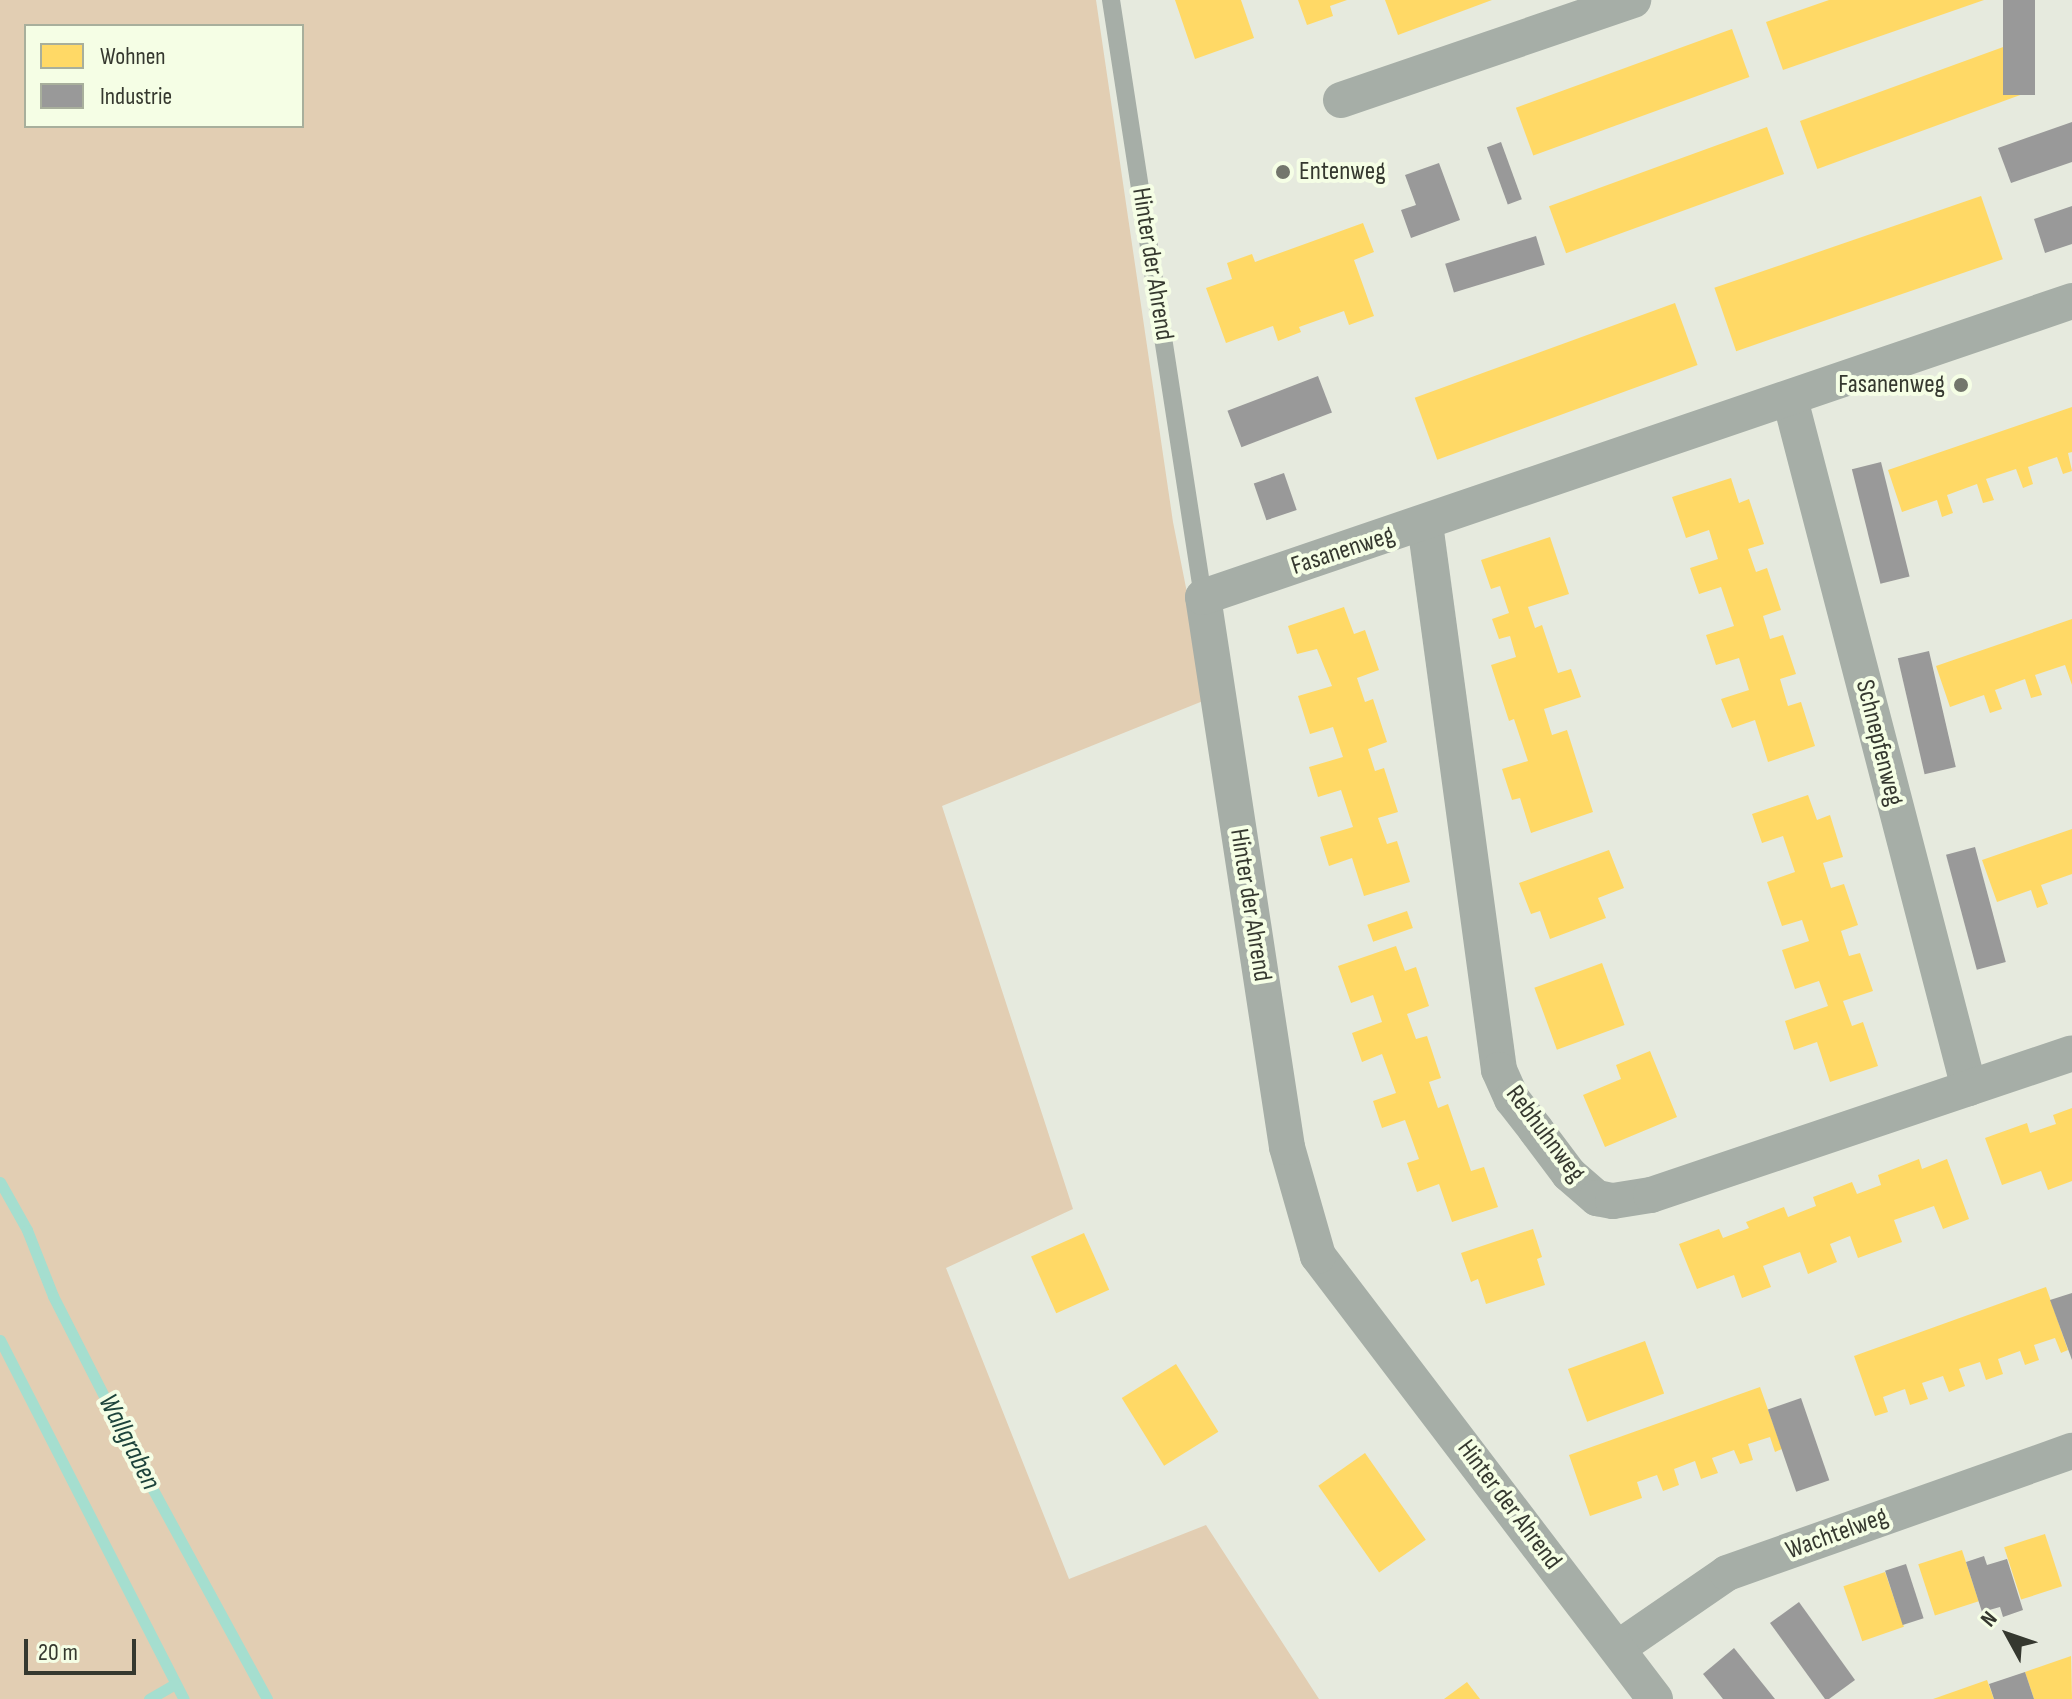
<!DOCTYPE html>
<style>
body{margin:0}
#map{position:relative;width:2072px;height:1699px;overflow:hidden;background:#e6eade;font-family:"Sofia Sans Condensed",sans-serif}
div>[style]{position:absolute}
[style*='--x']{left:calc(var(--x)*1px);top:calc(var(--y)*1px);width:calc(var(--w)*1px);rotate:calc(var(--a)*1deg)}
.green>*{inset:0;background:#e2ceb3}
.homes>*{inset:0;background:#ffd966;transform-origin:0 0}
.industry>*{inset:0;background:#999;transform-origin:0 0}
.stream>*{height:11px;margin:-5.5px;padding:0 5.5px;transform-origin:5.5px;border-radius:5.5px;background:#a5decf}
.service>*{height:18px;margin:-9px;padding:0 9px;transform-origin:9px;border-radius:9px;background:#a6aea7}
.minor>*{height:36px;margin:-18px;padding:0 18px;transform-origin:18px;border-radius:18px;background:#a6aea7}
.dots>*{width:22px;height:22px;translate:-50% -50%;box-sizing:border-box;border:4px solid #f5fee5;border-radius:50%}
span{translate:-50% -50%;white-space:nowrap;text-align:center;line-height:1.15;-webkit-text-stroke:8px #f5fee5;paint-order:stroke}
.poi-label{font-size:26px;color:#35382f}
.left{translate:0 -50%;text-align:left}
.right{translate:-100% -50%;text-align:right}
.street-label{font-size:26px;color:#35382f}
.water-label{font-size:28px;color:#1d433b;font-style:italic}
.legend{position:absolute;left:24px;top:24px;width:280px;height:104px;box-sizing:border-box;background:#f5fee5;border:2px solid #a8af9c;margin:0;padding:10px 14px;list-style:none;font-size:24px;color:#35382f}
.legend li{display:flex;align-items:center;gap:16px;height:40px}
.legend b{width:40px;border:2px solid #a8af9c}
.north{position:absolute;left:1968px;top:1595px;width:80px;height:80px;-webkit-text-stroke:6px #f5fee5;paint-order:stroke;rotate:310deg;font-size:22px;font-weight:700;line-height:32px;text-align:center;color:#35382f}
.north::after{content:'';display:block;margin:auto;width:28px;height:36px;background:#35382f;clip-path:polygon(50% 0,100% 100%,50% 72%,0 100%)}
.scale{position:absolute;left:24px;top:1639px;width:112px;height:36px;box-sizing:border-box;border:4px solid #35382f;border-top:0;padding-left:10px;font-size:24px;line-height:28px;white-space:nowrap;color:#35382f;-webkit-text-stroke:6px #f5fee5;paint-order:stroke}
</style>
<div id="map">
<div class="green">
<i style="clip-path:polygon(evenodd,0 0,1096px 0,1173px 522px,1208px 699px,942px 806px,1073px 1209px,946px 1268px,1069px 1579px,1206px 1525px,1319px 1699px,0 1699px,0 0,26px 26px,302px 26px,302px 126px,26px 126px,26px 26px)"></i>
</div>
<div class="homes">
<i style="clip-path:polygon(1175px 0,1241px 0,1254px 38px,1195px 59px)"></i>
<i style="clip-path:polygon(1298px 0,1347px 0,1330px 6px,1333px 16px,1307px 25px)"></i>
<i style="clip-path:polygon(1385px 0,1492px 0,1398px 35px)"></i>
<i style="clip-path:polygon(1829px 0,1984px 0,1783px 70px,1766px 22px)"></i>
<i style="left:1732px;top:29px;width:51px;height:230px;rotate:70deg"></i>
<i style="left:2017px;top:42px;width:51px;height:231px;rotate:70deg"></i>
<i style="left:1767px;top:127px;width:50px;height:232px;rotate:70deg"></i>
<i style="left:1981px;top:196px;width:67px;height:282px;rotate:71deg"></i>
<i style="clip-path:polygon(1363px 223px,1374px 252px,1354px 260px,1374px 316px,1349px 325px,1344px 311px,1299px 327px,1301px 332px,1278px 341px,1273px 326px,1226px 343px,1206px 288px,1232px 279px,1227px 263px,1252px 254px,1255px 262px)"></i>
<i style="left:1675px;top:303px;width:66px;height:277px;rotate:70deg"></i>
<i style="clip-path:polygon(2072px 407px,2072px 452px,2068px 453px,2072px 471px,2063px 474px,2057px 457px,2028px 467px,2033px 484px,2023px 488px,2016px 469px,1986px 479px,1994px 500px,1983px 503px,1977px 484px,1947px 495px,1953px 513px,1942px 517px,1937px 500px,1902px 512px,1888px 470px)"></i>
<i style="clip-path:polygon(1731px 478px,1739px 503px,1749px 499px,1764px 544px,1748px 549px,1756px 572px,1767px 568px,1781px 610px,1763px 616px,1770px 639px,1783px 635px,1796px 674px,1780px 679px,1788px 706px,1801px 702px,1815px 746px,1768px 762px,1755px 720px,1732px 728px,1721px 699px,1749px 690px,1739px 658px,1716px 665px,1706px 635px,1734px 626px,1721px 587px,1699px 594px,1690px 568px,1718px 559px,1709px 530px,1686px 538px,1672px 497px)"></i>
<i style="clip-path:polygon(1550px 537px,1569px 594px,1528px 607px,1535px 628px,1542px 625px,1558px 673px,1571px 669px,1581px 697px,1544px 709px,1552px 735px,1567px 730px,1593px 812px,1531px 833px,1520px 798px,1512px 800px,1502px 769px,1528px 761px,1514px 719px,1509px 721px,1491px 665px,1516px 657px,1510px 636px,1499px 639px,1492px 619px,1509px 613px,1500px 586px,1491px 589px,1481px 560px)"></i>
<i style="clip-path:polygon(1344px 607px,1354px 634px,1365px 630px,1379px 670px,1357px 678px,1365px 702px,1373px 699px,1387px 742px,1368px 749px,1375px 771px,1384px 768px,1398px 812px,1378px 818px,1387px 844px,1397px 841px,1410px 882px,1364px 896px,1352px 858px,1329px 866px,1320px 837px,1353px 827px,1341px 790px,1318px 797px,1309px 767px,1343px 757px,1333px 727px,1310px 734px,1298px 696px,1332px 686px,1317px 649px,1297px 654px,1288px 626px)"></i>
<i style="clip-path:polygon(2072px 619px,2072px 685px,2065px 665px,2035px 675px,2042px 695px,2031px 698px,2025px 679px,1995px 690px,2002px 709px,1990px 713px,1984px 695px,1950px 707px,1936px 666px)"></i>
<i style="clip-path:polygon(1808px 795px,1817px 820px,1830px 815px,1843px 857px,1823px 863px,1831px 888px,1844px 884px,1858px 925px,1841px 931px,1849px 956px,1860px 953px,1873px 991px,1843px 1001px,1852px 1026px,1863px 1022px,1878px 1066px,1830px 1082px,1817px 1042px,1794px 1050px,1785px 1021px,1828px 1006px,1819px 981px,1795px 989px,1782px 950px,1809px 941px,1802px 920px,1782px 926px,1767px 882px,1795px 872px,1783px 836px,1762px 843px,1752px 814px)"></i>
<i style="clip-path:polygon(2072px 829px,2072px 874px,2041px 885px,2048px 904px,2037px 908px,2031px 890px,1997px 902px,1982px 860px)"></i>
<i style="clip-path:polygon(1609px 850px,1624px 888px,1598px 898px,1606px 918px,1550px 939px,1540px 911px,1531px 914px,1519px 883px)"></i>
<i style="left:1407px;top:911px;width:18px;height:42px;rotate:71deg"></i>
<i style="clip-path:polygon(1396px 946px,1405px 971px,1416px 967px,1429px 1006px,1407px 1014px,1416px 1039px,1427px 1036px,1441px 1078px,1429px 1082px,1438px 1108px,1448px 1104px,1471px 1171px,1484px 1167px,1498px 1207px,1452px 1222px,1439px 1184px,1417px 1192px,1407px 1163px,1419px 1159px,1405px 1120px,1382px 1128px,1373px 1101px,1396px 1093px,1382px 1054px,1362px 1062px,1352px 1033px,1382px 1022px,1373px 995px,1351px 1003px,1338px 966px)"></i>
<i style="left:1602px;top:963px;width:66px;height:72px;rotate:70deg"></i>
<i style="clip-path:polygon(1650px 1051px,1677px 1117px,1605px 1147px,1583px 1095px,1621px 1079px,1616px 1065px)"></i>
<i style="clip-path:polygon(2072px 1108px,2072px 1181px,2048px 1190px,2041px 1171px,2002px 1185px,1985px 1138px,2027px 1123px,2030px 1133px,2056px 1124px,2053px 1115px)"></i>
<i style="clip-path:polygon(1919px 1159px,1922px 1169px,1947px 1159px,1969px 1219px,1943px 1229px,1934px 1206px,1894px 1220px,1902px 1242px,1858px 1258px,1850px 1236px,1830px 1244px,1837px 1262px,1808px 1274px,1800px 1252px,1763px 1266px,1771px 1287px,1742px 1298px,1734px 1275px,1697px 1289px,1679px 1244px,1719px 1229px,1723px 1238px,1749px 1228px,1746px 1222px,1784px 1207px,1788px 1217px,1816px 1206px,1813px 1197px,1852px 1182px,1857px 1194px,1881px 1185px,1878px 1175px)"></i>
<i style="clip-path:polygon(1533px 1229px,1542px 1257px,1537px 1259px,1545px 1285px,1486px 1304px,1478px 1279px,1471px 1282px,1461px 1253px)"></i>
<i style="left:1084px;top:1233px;width:62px;height:58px;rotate:66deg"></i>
<i style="clip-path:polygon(2046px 1287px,2068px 1350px,2061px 1353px,2055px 1338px,2034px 1345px,2039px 1360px,2025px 1365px,2020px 1351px,1998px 1359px,2003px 1374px,1986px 1380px,1980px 1362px,1959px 1369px,1965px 1386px,1949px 1392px,1943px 1376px,1922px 1383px,1928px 1399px,1910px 1405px,1905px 1389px,1883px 1397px,1888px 1412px,1875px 1416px,1854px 1356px)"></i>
<i style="left:1645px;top:1341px;width:56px;height:82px;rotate:70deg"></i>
<i style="left:1176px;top:1364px;width:80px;height:64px;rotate:58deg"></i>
<i style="clip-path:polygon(1760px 1387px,1782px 1449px,1775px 1452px,1770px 1437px,1748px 1444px,1753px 1460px,1740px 1464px,1734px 1450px,1712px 1458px,1718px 1473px,1701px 1479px,1695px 1461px,1674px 1469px,1679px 1485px,1663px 1491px,1657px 1475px,1637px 1482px,1642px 1498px,1590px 1516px,1569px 1455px)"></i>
<i style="left:1365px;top:1453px;width:106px;height:57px;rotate:55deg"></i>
<i style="left:2045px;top:1534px;width:55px;height:43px;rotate:72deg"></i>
<i style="left:1962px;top:1550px;width:54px;height:46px;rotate:72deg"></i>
<i style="left:1885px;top:1572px;width:58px;height:44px;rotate:71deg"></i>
<i style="clip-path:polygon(2071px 1656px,2072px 1699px,2034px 1699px,2025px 1672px)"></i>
<i style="clip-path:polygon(1987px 1680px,1994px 1699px,1933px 1699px)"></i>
<i style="clip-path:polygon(1467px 1682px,1480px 1699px,1444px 1699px)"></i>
</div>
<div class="industry">
<i style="left:2003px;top:0;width:32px;height:95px"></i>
<i style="clip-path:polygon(2072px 122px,2072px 162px,2011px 183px,1998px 148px)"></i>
<i style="left:1501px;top:142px;width:61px;height:15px;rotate:70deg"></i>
<i style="clip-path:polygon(1439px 163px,1460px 220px,1411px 238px,1401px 210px,1416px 205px,1405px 175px)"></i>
<i style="clip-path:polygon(2072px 206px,2072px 244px,2045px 253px,2034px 219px)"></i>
<i style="left:1536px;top:236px;width:30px;height:95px;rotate:73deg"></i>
<i style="left:1318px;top:376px;width:39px;height:97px;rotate:69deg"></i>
<i style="left:1881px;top:462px;width:118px;height:30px;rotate:76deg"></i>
<i style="left:1284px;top:473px;width:39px;height:32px;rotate:71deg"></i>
<i style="left:1929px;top:651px;width:119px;height:32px;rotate:77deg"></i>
<i style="left:1975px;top:847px;width:119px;height:30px;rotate:75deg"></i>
<i style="clip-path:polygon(2072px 1293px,2072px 1360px,2050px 1300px)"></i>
<i style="left:1801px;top:1398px;width:87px;height:35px;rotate:71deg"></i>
<i style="clip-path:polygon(1984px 1556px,1987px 1565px,2007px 1559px,2023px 1610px,2003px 1617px,2000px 1607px,1982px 1612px,1966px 1562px)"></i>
<i style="left:1906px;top:1564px;width:57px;height:22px;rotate:72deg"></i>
<i style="clip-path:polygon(1799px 1602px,1855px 1680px,1829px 1699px,1825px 1699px,1770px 1623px)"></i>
<i style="clip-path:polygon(1734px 1648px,1775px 1699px,1723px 1699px,1703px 1674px)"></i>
<i style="clip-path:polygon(2025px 1672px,2034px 1699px,1994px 1699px,1989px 1684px)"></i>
</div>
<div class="stream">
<i style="--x:0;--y:1182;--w:55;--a:60.6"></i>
<i style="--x:27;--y:1230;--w:71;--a:68.5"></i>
<i style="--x:53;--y:1296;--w:176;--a:63"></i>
<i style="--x:133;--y:1453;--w:280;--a:61.4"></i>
<i style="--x:0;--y:1340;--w:403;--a:62.9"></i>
<i style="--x:149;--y:1699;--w:30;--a:-30"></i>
</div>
<div class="service">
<i style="--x:1111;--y:0;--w:604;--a:81.24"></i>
</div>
<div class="minor">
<i style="--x:1341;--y:100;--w:309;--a:-18.9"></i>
<i style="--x:1790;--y:399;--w:712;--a:75.44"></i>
<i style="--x:1425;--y:524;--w:551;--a:82.28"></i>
<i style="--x:1499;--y:1070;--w:32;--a:66"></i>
<i style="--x:1512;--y:1099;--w:39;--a:52"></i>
<i style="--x:1536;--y:1130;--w:55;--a:53.1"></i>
<i style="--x:1569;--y:1174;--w:37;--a:41"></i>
<i style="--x:1597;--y:1198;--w:16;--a:11"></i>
<i style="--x:1613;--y:1201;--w:38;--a:-9"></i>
<i style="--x:1651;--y:1195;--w:444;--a:-18.6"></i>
<i style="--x:1618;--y:1648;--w:132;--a:-34.5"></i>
<i style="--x:1727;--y:1573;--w:366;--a:-19.5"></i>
<i style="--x:1655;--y:1699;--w:557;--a:-127.26"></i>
<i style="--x:1318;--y:1256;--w:113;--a:-105.9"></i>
<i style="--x:1287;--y:1147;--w:556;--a:-98.68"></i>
<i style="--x:1203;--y:597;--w:918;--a:-18.81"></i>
</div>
<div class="dots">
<i style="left:1283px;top:172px;background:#73766c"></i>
<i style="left:1961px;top:385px;background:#73766c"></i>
</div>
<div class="poi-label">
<span class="left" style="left:1299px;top:172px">Entenweg</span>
<span class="right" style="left:1945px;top:385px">Fasanenweg</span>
</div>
<div class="street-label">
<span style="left:1152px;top:264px;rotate:81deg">Hinter der Ahrend</span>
<span style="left:1343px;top:551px;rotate:-18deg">Fasanenweg</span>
<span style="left:1879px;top:743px;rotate:76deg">Schnepfenweg</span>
<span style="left:1250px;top:905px;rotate:81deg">Hinter der Ahrend</span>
<span style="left:1545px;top:1134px;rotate:53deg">Rebhuhnweg</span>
<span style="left:1509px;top:1505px;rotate:53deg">Hinter der Ahrend</span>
<span style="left:1837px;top:1534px;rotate:-20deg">Wachtelweg</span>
</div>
<div class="water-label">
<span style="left:129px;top:1442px;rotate:63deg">Wallgraben</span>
</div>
<ul class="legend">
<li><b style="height:22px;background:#ffd966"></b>Wohnen</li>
<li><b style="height:22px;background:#999"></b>Industrie</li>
</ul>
<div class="north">N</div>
<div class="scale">20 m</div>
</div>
